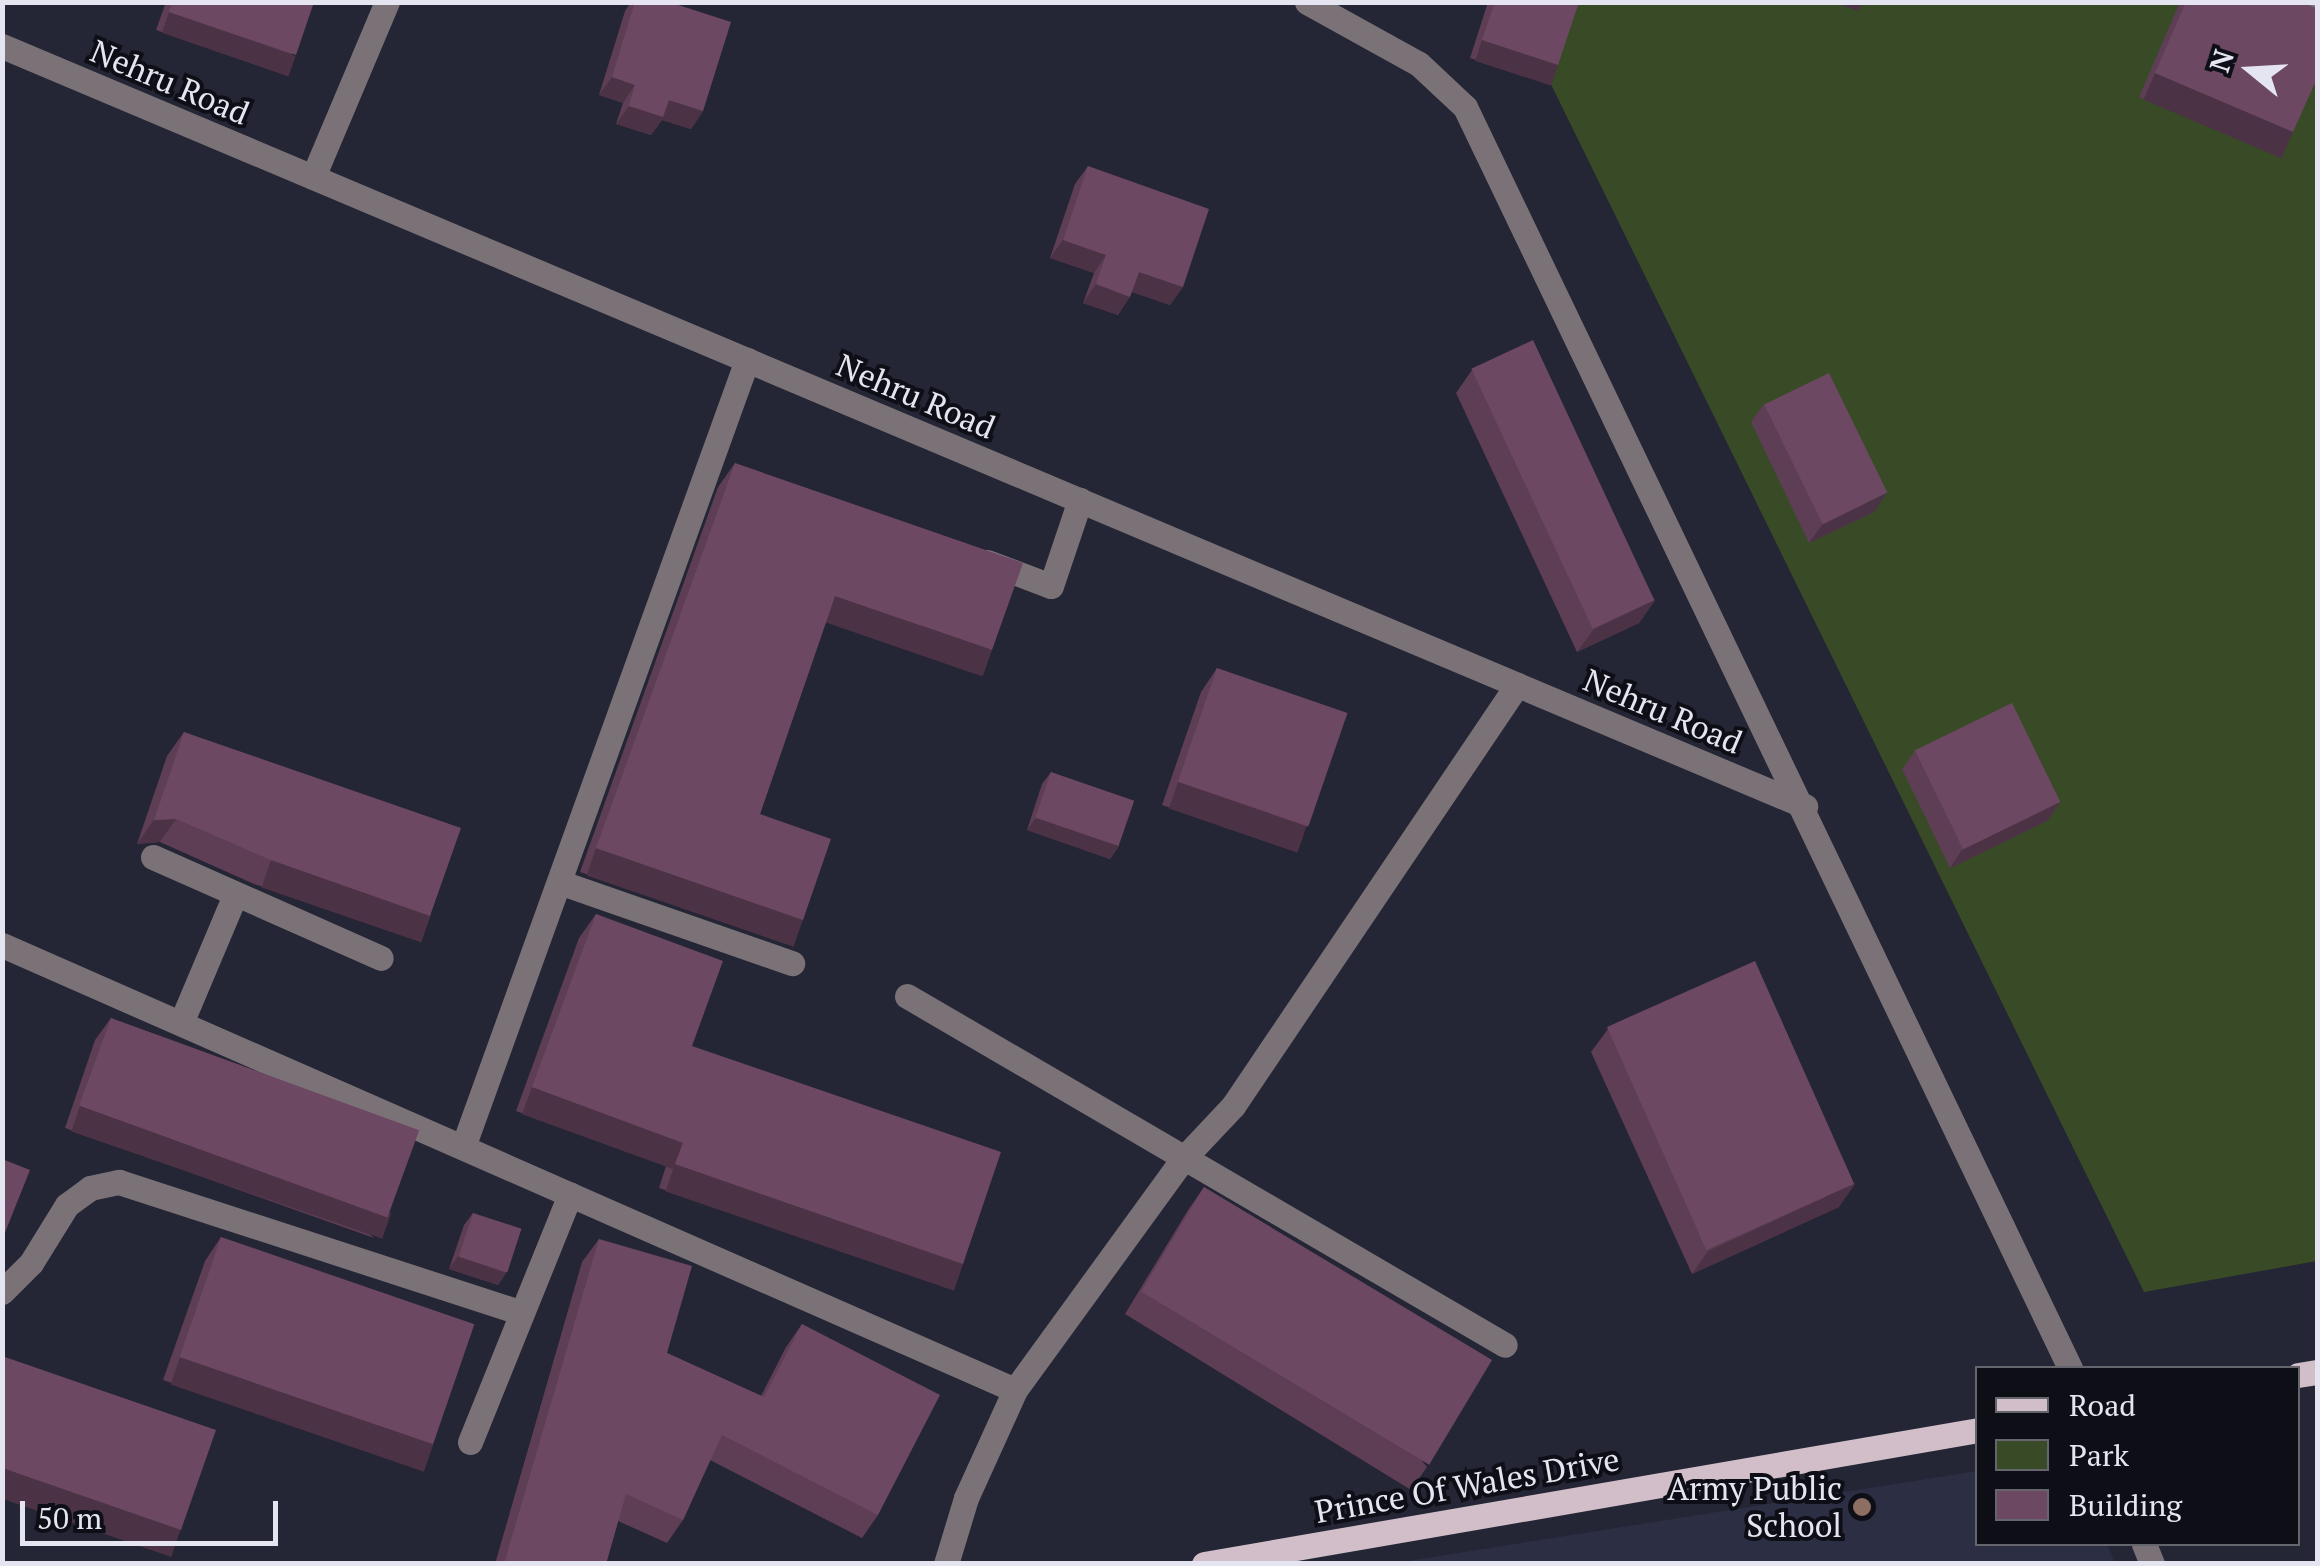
<!DOCTYPE html>
<style>
body{margin:0}
#map{position:relative;width:2320px;height:1566px;overflow:hidden;background:#242535;font-family:"PT Serif",serif}
div>[style]{position:absolute}
[style*='--x']{left:calc(var(--x)*1px);top:calc(var(--y)*1px);width:calc(var(--w)*1px);rotate:calc(var(--a)*1deg)}
.built>*{inset:0;background:#2c2e43}
.green>*{inset:0;background:#394a27}
.minor>*{height:25px;margin:-12.5px;padding:0 12.5px;transform-origin:12.5px;border-radius:12.5px;background:#7b7277}
.major>*{height:25px;margin:-12.5px;padding:0 12.5px;transform-origin:12.5px;border-radius:12.5px;background:#d1bec8}
.wall>*{inset:0;background:#5e3e55}
.shaded-wall>*{inset:0;background:#4c3245;transform-origin:0 0}
.building>*{inset:0;background:#6d4863;transform-origin:0 0}
.dots>*{width:28px;height:28px;translate:-50% -50%;box-sizing:border-box;border:5px solid #0e0f16;border-radius:50%}
span{translate:-50% -50%;white-space:nowrap;text-align:center;line-height:1.15;-webkit-text-stroke:8px #0e0f16;paint-order:stroke}
.street-label{font-size:32px;color:#e4e5f0}
.poi-label{font-size:32px;color:#e4e5f0}
.right{translate:-100% -50%;text-align:right}
.frame{position:absolute;inset:0;border:5px solid #e4e5f0;pointer-events:none}
.legend{position:absolute;left:1975px;top:1366px;width:325px;height:180px;box-sizing:border-box;background:#0e0f16;border:2px solid #64656d;margin:0;padding:12px 18px;list-style:none;font-size:30px;color:#e4e5f0}
.legend li{display:flex;align-items:center;gap:20px;height:50px}
.legend b{width:50px;border:2px solid #64656d}
.north{position:absolute;left:2200px;top:20px;width:100px;height:100px;-webkit-text-stroke:8px #0e0f16;paint-order:stroke;rotate:288deg;font-size:28px;font-weight:700;line-height:40px;text-align:center;color:#e4e5f0}
.north::after{content:'';display:block;margin:auto;width:35px;height:45px;background:#e4e5f0;clip-path:polygon(50% 0,100% 100%,50% 72%,0 100%)}
.scale{position:absolute;left:20px;top:1501px;width:258px;height:45px;box-sizing:border-box;border:5px solid #e4e5f0;border-top:0;padding-left:12px;font-size:30px;line-height:35px;white-space:nowrap;color:#e4e5f0;-webkit-text-stroke:8px #0e0f16;paint-order:stroke}
</style>
<div id="map">
<div class="built">
<i style="clip-path:polygon(1977px 1471px,1978px 1544px,2107px 1544px,2115px 1563px,1388px 1564px)"></i>
</div>
<div class="green">
<i style="clip-path:polygon(1511px 3px,2317px 3px,2317px 1261px,2144px 1292px)"></i>
</div>
<div class="minor">
<i style="--x:1307;--y:2;--w:128;--a:29"></i>
<i style="--x:1419;--y:64;--w:63;--a:43.1"></i>
<i style="--x:1465;--y:107;--w:1399;--a:64.37"></i>
<i style="--x:2307;--y:2;--w:11;--a:15"></i>
<i style="--x:2;--y:46;--w:1957;--a:22.86"></i>
<i style="--x:313;--y:177;--w:190;--a:-67.1"></i>
<i style="--x:987;--y:562;--w:68;--a:20.6"></i>
<i style="--x:1051;--y:586;--w:91;--a:-71.4"></i>
<i style="--x:153;--y:857;--w:249;--a:23.9"></i>
<i style="--x:559;--y:882;--w:247;--a:19.2"></i>
<i style="--x:2;--y:945;--w:1106;--a:23.72"></i>
<i style="--x:907;--y:996;--w:692;--a:30.27"></i>
<i style="--x:181;--y:1023;--w:139;--a:-67.1"></i>
<i style="--x:463;--y:1147;--w:837;--a:-70.16"></i>
<i style="--x:2;--y:1292;--w:41;--a:-45"></i>
<i style="--x:31;--y:1263;--w:68;--a:-58.2"></i>
<i style="--x:67;--y:1205;--w:29;--a:-36"></i>
<i style="--x:90;--y:1188;--w:30;--a:-12"></i>
<i style="--x:119;--y:1182;--w:420;--a:18"></i>
<i style="--x:470;--y:1442;--w:267;--a:-68"></i>
<i style="--x:2144;--y:1544;--w:22;--a:68"></i>
<i style="--x:946;--y:1564;--w:69;--a:-73.1"></i>
<i style="--x:966;--y:1498;--w:119;--a:-65.6"></i>
<i style="--x:1015;--y:1390;--w:286;--a:-54"></i>
<i style="--x:1183;--y:1159;--w:73;--a:-46.7"></i>
<i style="--x:1233;--y:1106;--w:508;--a:-56"></i>
</div>
<div class="major">
<i style="--x:2298;--y:1375;--w:20;--a:-9"></i>
<i style="--x:1204;--y:1564;--w:786;--a:-9.82"></i>
</div>
<div class="wall">
<i style="clip-path:polygon(166px 2px,314px 2px,283px 74px,156px 30px)"></i>
<i style="clip-path:polygon(631px 2px,669px 2px,703px 111px,691px 129px,662px 120px,651px 135px,616px 124px,623px 103px,599px 95px,625px 11px)"></i>
<i style="clip-path:polygon(1488px 2px,1579px 2px,1546px 83px,1470px 58px)"></i>
<i style="clip-path:polygon(2180px 2px,2302px 2px,2293px 132px,2277px 156px,2139px 97px)"></i>
<i style="clip-path:polygon(1088px 166px,1183px 287px,1170px 305px,1132px 292px,1118px 315px,1083px 303px,1094px 273px,1050px 258px,1075px 184px)"></i>
<i style="clip-path:polygon(1472px 370px,1655px 600px,1639px 623px,1577px 652px,1456px 393px)"></i>
<i style="clip-path:polygon(1764px 404px,1874px 512px,1809px 543px,1751px 422px)"></i>
<i style="clip-path:polygon(735px 463px,976px 674px,826px 622px,760px 814px,803px 920px,786px 944px,580px 872px,718px 487px)"></i>
<i style="clip-path:polygon(1217px 668px,1307px 826px,1291px 850px,1162px 805px,1201px 692px)"></i>
<i style="clip-path:polygon(184px 732px,430px 916px,414px 939px,254px 884px,160px 842px,137px 844px,167px 756px)"></i>
<i style="clip-path:polygon(1915px 751px,2060px 802px,2047px 821px,1950px 868px,1902px 769px)"></i>
<i style="clip-path:polygon(1051px 772px,1119px 846px,1110px 859px,1027px 830px,1042px 784px)"></i>
<i style="clip-path:polygon(596px 914px,692px 1046px,963px 1264px,946px 1287px,659px 1188px,666px 1166px,516px 1111px,579px 938px)"></i>
<i style="clip-path:polygon(111px 1018px,374px 1238px,65px 1128px,95px 1040px)"></i>
<i style="clip-path:polygon(1608px 1029px,1839px 1207px,1692px 1274px,1591px 1052px)"></i>
<i style="clip-path:polygon(1204px 1187px,1427px 1467px,1411px 1490px,1125px 1314px,1188px 1210px)"></i>
<i style="clip-path:polygon(473px 1213px,506px 1273px,498px 1285px,449px 1269px,464px 1225px)"></i>
<i style="clip-path:polygon(221px 1237px,416px 1468px,163px 1380px,205px 1261px)"></i>
<i style="clip-path:polygon(599px 1239px,667px 1353px,761px 1396px,786px 1347px,802px 1324px,878px 1515px,862px 1538px,710px 1460px,683px 1520px,667px 1543px,618px 1521px,606px 1564px,495px 1564px,582px 1262px)"></i>
</div>
<div class="shaded-wall">
<i style="clip-path:polygon(1834px 2px,1863px 2px,1858px 11px)"></i>
<i style="left:169px;top:12px;width:134px;height:22px;rotate:19deg"></i>
<i style="left:1482px;top:40px;width:80px;height:22px;rotate:18deg"></i>
<i style="left:2155px;top:73px;width:150px;height:29px;rotate:23deg"></i>
<i style="clip-path:polygon(612px 77px,635px 85px,623px 103px,599px 95px)"></i>
<i style="clip-path:polygon(669px 100px,703px 111px,691px 129px,662px 120px,651px 135px,616px 124px,629px 106px)"></i>
<i style="clip-path:polygon(1063px 240px,1106px 255px,1094px 273px,1050px 258px)"></i>
<i style="clip-path:polygon(1139px 272px,1183px 287px,1170px 305px,1126px 290px)"></i>
<i style="clip-path:polygon(1096px 284px,1130px 297px,1118px 315px,1083px 303px)"></i>
<i style="clip-path:polygon(1887px 493px,1874px 512px,1809px 543px,1822px 525px)"></i>
<i style="left:835px;top:596px;width:166px;height:28px;rotate:19deg"></i>
<i style="clip-path:polygon(1655px 600px,1639px 623px,1577px 652px,1594px 629px)"></i>
<i style="left:1178px;top:782px;width:136px;height:28px;rotate:19deg"></i>
<i style="clip-path:polygon(2060px 802px,2047px 821px,1950px 868px,1962px 850px)"></i>
<i style="clip-path:polygon(1036px 818px,1119px 846px,1110px 859px,1027px 830px)"></i>
<i style="clip-path:polygon(176px 819px,160px 842px,137px 844px,154px 820px)"></i>
<i style="left:596px;top:848px;width:219px;height:29px;rotate:19deg"></i>
<i style="left:271px;top:860px;width:169px;height:29px;rotate:19deg"></i>
<i style="left:532px;top:1087px;width:161px;height:29px;rotate:20deg"></i>
<i style="left:80px;top:1106px;width:329px;height:27px;rotate:19deg"></i>
<i style="left:675px;top:1164px;width:305px;height:29px;rotate:19deg"></i>
<i style="clip-path:polygon(1856px 1183px,1839px 1207px,1692px 1274px,1708px 1251px)"></i>
<i style="clip-path:polygon(458px 1256px,506px 1273px,498px 1285px,449px 1269px)"></i>
<i style="left:180px;top:1357px;width:268px;height:29px;rotate:19deg"></i>
<i style="left:2px;top:1468px;width:189px;height:29px;rotate:19deg"></i>
</div>
<div class="building">
<i style="clip-path:polygon(172px 2px,314px 2px,296px 55px,169px 12px)"></i>
<i style="clip-path:polygon(635px 2px,669px 2px,731px 22px,703px 111px,669px 100px,663px 117px,629px 106px,635px 85px,612px 77px)"></i>
<i style="clip-path:polygon(1495px 2px,1579px 2px,1558px 65px,1482px 40px)"></i>
<i style="clip-path:polygon(2186px 2px,2302px 2px,2318px 9px,2318px 76px,2293px 132px,2155px 73px)"></i>
<i style="clip-path:polygon(1088px 166px,1209px 209px,1183px 287px,1139px 272px,1130px 297px,1096px 284px,1106px 255px,1063px 240px)"></i>
<i style="left:1533px;top:340px;width:287px;height:68px;rotate:65deg"></i>
<i style="left:1829px;top:373px;width:133px;height:72px;rotate:64deg"></i>
<i style="clip-path:polygon(735px 463px,1023px 563px,992px 650px,835px 596px,760px 814px,831px 839px,803px 920px,596px 848px)"></i>
<i style="left:1217px;top:668px;width:138px;height:120px;rotate:19deg"></i>
<i style="left:2012px;top:703px;width:110px;height:108px;rotate:64deg"></i>
<i style="clip-path:polygon(184px 732px,461px 828px,430px 916px,271px 860px,176px 819px,154px 820px)"></i>
<i style="left:1051px;top:772px;width:88px;height:48px;rotate:19deg"></i>
<i style="clip-path:polygon(596px 914px,723px 961px,692px 1046px,1001px 1152px,963px 1264px,675px 1164px,683px 1143px,532px 1087px)"></i>
<i style="left:1755px;top:961px;width:244px;height:162px;rotate:66deg"></i>
<i style="left:111px;top:1018px;width:328px;height:93px;rotate:20deg"></i>
<i style="clip-path:polygon(2px 1159px,30px 1170px,2px 1240px)"></i>
<i style="left:1204px;top:1187px;width:336px;height:122px;rotate:31deg"></i>
<i style="left:473px;top:1213px;width:51px;height:46px;rotate:18deg"></i>
<i style="left:221px;top:1237px;width:268px;height:127px;rotate:19deg"></i>
<i style="clip-path:polygon(599px 1239px,692px 1266px,667px 1353px,764px 1397px,802px 1324px,940px 1395px,878px 1515px,722px 1435px,683px 1520px,626px 1494px,606px 1564px,504px 1564px)"></i>
<i style="clip-path:polygon(2px 1356px,216px 1430px,181px 1530px,2px 1468px)"></i>
</div>
<div class="dots">
<i style="left:1862px;top:1507px;background:#8d6e63"></i>
</div>
<div class="street-label">
<span style="left:170px;top:82px;rotate:23deg">Nehru Road</span>
<span style="left:916px;top:396px;rotate:23deg">Nehru Road</span>
<span style="left:1663px;top:711px;rotate:23deg">Nehru Road</span>
<span style="left:1467px;top:1485px;rotate:-10deg">Prince Of Wales Drive</span>
</div>
<div class="poi-label">
<span class="right" style="left:1842px;top:1507px">Army Public<br>School</span>
</div>
<div class="frame"></div>
<ul class="legend">
<li><b style="height:12px;background:#d1bec8"></b>Road</li>
<li><b style="height:28px;background:#394a27"></b>Park</li>
<li><b style="height:28px;background:#6d4863"></b>Building</li>
</ul>
<div class="north">N</div>
<div class="scale">50 m</div>
</div>
